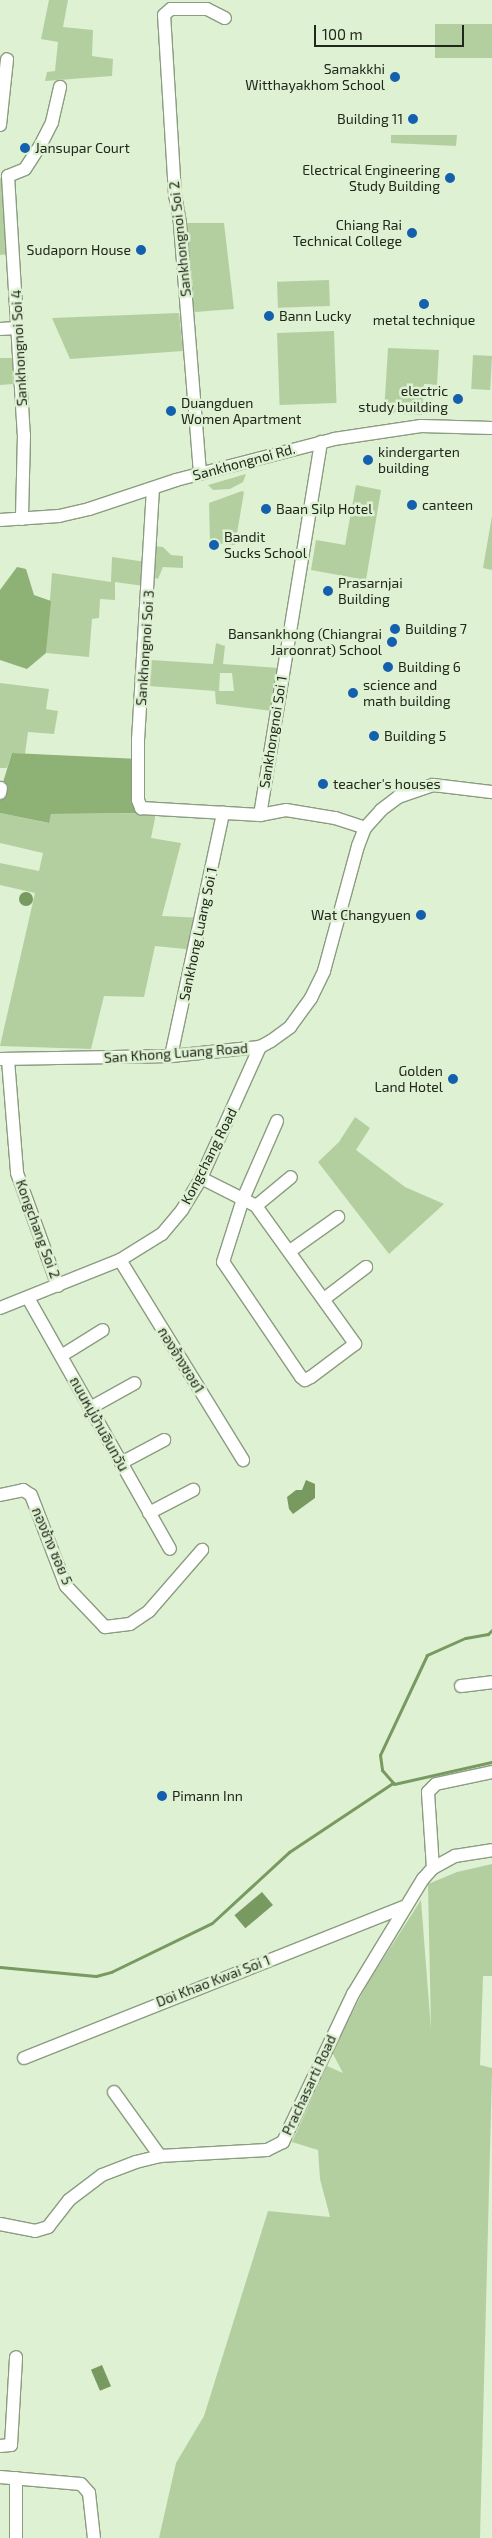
<!DOCTYPE html>
<meta charset="utf-8">
<style>
body{margin:0}
#map{position:relative;width:492px;height:2538px;overflow:hidden;background:#def1d2;font-family:"Exo 2","Noto Sans Thai",sans-serif}
div>[style]{position:absolute}
[style*='--x']{left:calc(var(--x)*1px);top:calc(var(--y)*1px);width:calc(var(--w)*1px);rotate:calc(var(--a)*1deg)}
.green>*{inset:0;background:#b3cfa0;transform-origin:0 0}
.forest>*{inset:0;background:#8eb175}
.water>*{inset:0;background:#789a60;transform-origin:0 0}
.round{border-radius:50%}
.stream>*{height:3px;margin:-1.5px;padding:0 1.5px;transform-origin:1.5px;border-radius:1.5px;background:#789a60}
.roads{filter:drop-shadow(1px 0 #8b9c80) drop-shadow(-1px 0 #8b9c80) drop-shadow(0 1px #8b9c80) drop-shadow(0 -1px #8b9c80)}
.minor>*{height:12px;margin:-6px;padding:0 6px;transform-origin:6px;border-radius:6px;background:#fff}
.dots>*{width:14px;height:14px;translate:-50% -50%;box-sizing:border-box;border:2px solid #def1d2;border-radius:50%}
span{translate:-50% -50%;white-space:nowrap;text-align:center;line-height:1.15;-webkit-text-stroke:5px #def1d2;paint-order:stroke}
.poi-label{font-size:14px;color:#20271c}
.right{translate:-100% -50%;text-align:right}
.left{translate:0 -50%;text-align:left}
.street-label{font-size:14px;color:#20271c}
.scale{position:absolute;left:314px;top:25px;width:150px;height:22px;box-sizing:border-box;border:2px solid #20271c;border-top:0;padding-left:6px;font-size:15px;line-height:18px;white-space:nowrap;color:#20271c;-webkit-text-stroke:4px #def1d2;paint-order:stroke}
</style>
<div id="map">
<div class="green">
<i style="clip-path:polygon(49px 0,68px 0,63px 27px,93px 30px,92px 56px,113px 59px,112px 76px,45px 81px,47px 72px,55px 71px,58px 42px,41px 39px)"></i>
<i style="left:435px;top:24px;width:57px;height:34px"></i>
<i style="clip-path:polygon(391px 135px,457px 135px,456px 146px,391px 143px)"></i>
<i style="clip-path:polygon(0 178px,4px 178px,9px 254px,0 255px)"></i>
<i style="clip-path:polygon(184px 223px,224px 223px,234px 309px,195px 312px,190px 308px)"></i>
<i style="left:329px;top:280px;width:26px;height:52px;rotate:88deg"></i>
<i style="clip-path:polygon(179px 313px,183px 351px,70px 359px,52px 318px)"></i>
<i style="left:334px;top:331px;width:72px;height:57px;rotate:88deg"></i>
<i style="clip-path:polygon(388px 348px,439px 350px,437px 385px,424px 384px,422px 415px,384px 413px)"></i>
<i style="left:473px;top:355px;width:19px;height:34px;rotate:3deg"></i>
<i style="clip-path:polygon(0 358px,12px 358px,14px 384px,0 385px)"></i>
<i style="clip-path:polygon(246px 474px,243px 482px,230px 489px,213px 490px,208px 485px)"></i>
<i style="clip-path:polygon(356px 485px,381px 490px,366px 580px,311px 570px,316px 540px,345px 545px)"></i>
<i style="clip-path:polygon(242px 491px,244px 492px,235px 545px,210px 543px,209px 503px)"></i>
<i style="clip-path:polygon(492px 516px,492px 570px,483px 568px)"></i>
<i style="clip-path:polygon(153px 546px,163px 547px,171px 555px,183px 556px,183px 568px,163px 567px,158px 579px,153px 577px)"></i>
<i style="clip-path:polygon(112px 557px,146px 562px,144px 586px,115px 582px,115px 600px,100px 599px,99px 618px,92px 619px,89px 657px,46px 653px,52px 573px,111px 582px)"></i>
<i style="clip-path:polygon(evenodd,216px 643px,225px 646px,223px 664px,279px 668px,272px 711px,216px 704px,215px 691px,149px 686px,151px 660px,213px 664px,216px 643px,220px 673px,232px 673px,234px 691px,219px 691px,220px 673px)"></i>
<i style="clip-path:polygon(0 683px,49px 689px,46px 709px,58px 711px,54px 734px,28px 732px,25px 754px,12px 753px,7px 768px,0 768px)"></i>
<i style="clip-path:polygon(0 813px,48px 823px,51px 814px,156px 813px,151px 838px,181px 843px,162px 916px,203px 918px,195px 950px,155px 946px,144px 997px,104px 996px,91px 1049px,0 1046px,35px 893px,0 885px,0 863px,39px 871px,43px 853px,0 843px)"></i>
<i style="clip-path:polygon(355px 1117px,370px 1128px,356px 1150px,405px 1187px,444px 1204px,389px 1254px,318px 1162px,339px 1142px)"></i>
<i style="clip-path:polygon(492px 1864px,492px 1976px,483px 1976px,480px 2065px,492px 2068px,492px 2072px,480px 2538px,159px 2538px,176px 2463px,204px 2416px,268px 2211px,330px 2217px,320px 2179px,318px 2150px,292px 2142px,327px 2066px,343px 2073px,332px 2052px,367px 1984px,421px 1900px,431px 2030px,428px 1884px,457px 1872px)"></i>
</div>
<div class="forest">
<i style="clip-path:polygon(17px 567px,26px 569px,34px 595px,51px 601px,46px 653px,27px 669px,0 660px,0 590px)"></i>
<i style="clip-path:polygon(12px 753px,139px 759px,139px 813px,51px 814px,49px 823px,0 813px,0 792px)"></i>
</div>
<div class="water">
<i class="round" style="left:19px;top:892px;width:14px;height:14px"></i>
<i style="clip-path:polygon(306px 1480px,315px 1484px,315px 1498px,293px 1514px,289px 1509px,287px 1497px,296px 1490px,302px 1490px)"></i>
<i style="left:262px;top:1892px;width:17px;height:36px;rotate:50deg"></i>
<i style="left:102px;top:2365px;width:23px;height:12px;rotate:67deg"></i>
</div>
<div class="stream">
<i style="--x:492;--y:1630;--w:6;--a:135"></i>
<i style="--x:488;--y:1634;--w:23;--a:170"></i>
<i style="--x:465;--y:1638;--w:42;--a:155.9"></i>
<i style="--x:427;--y:1655;--w:110;--a:115.2"></i>
<i style="--x:380;--y:1755;--w:15;--a:82"></i>
<i style="--x:382;--y:1770;--w:18;--a:49"></i>
<i style="--x:394;--y:1784;--w:100;--a:-12.7"></i>
<i style="--x:0;--y:1967;--w:96;--a:5.4"></i>
<i style="--x:96;--y:1976;--w:16;--a:-15"></i>
<i style="--x:111;--y:1972;--w:112;--a:-25.9"></i>
<i style="--x:212;--y:1923;--w:105;--a:-42.7"></i>
<i style="--x:289;--y:1852;--w:125;--a:-33.6"></i>
</div>
<div class="roads">
<div class="minor">
<i style="--x:0;--y:125;--w:66;--a:-83.9"></i>
<i style="--x:8;--y:176;--w:259;--a:86.5"></i>
<i style="--x:24;--y:435;--w:84;--a:91.4"></i>
<i style="--x:8;--y:176;--w:18;--a:-22"></i>
<i style="--x:25;--y:169;--w:27;--a:-57"></i>
<i style="--x:40;--y:146;--w:27;--a:-63"></i>
<i style="--x:52;--y:122;--w:36;--a:-77"></i>
<i style="--x:0;--y:329;--w:17;--a:-3"></i>
<i style="--x:200;--y:473;--w:251;--a:-94.6"></i>
<i style="--x:180;--y:223;--w:29;--a:-100"></i>
<i style="--x:175;--y:194;--w:179;--a:-93.5"></i>
<i style="--x:164;--y:15;--w:9;--a:-41"></i>
<i style="--x:171;--y:9;--w:36;--a:0"></i>
<i style="--x:207;--y:9;--w:20;--a:27"></i>
<i style="--x:153;--y:488;--w:251;--a:93.4"></i>
<i style="--x:138;--y:739;--w:61;--a:90"></i>
<i style="--x:138;--y:800;--w:9;--a:69"></i>
<i style="--x:141;--y:808;--w:119;--a:3.4"></i>
<i style="--x:260;--y:815;--w:26;--a:-11"></i>
<i style="--x:286;--y:810;--w:50;--a:9.3"></i>
<i style="--x:335;--y:818;--w:32;--a:18"></i>
<i style="--x:0;--y:520;--w:59;--a:-3.9"></i>
<i style="--x:59;--y:516;--w:31;--a:-13"></i>
<i style="--x:89;--y:509;--w:92;--a:-18.4"></i>
<i style="--x:176;--y:480;--w:163;--a:-14.5"></i>
<i style="--x:334;--y:439;--w:88;--a:-8.5"></i>
<i style="--x:421;--y:426;--w:71;--a:1.6"></i>
<i style="--x:0;--y:793;--w:5;--a:-79"></i>
<i style="--x:260;--y:815;--w:378;--a:-80.7"></i>
<i style="--x:171;--y:1056;--w:249;--a:-77.9"></i>
<i style="--x:0;--y:1059;--w:171;--a:-1"></i>
<i style="--x:171;--y:1056;--w:89;--a:-5.8"></i>
<i style="--x:260;--y:1047;--w:13;--a:-29"></i>
<i style="--x:271;--y:1041;--w:24;--a:-36"></i>
<i style="--x:290;--y:1027;--w:36;--a:-54"></i>
<i style="--x:311;--y:998;--w:30;--a:-64"></i>
<i style="--x:324;--y:971;--w:130;--a:-74.8"></i>
<i style="--x:358;--y:846;--w:19;--a:-69"></i>
<i style="--x:365;--y:828;--w:24;--a:-48"></i>
<i style="--x:381;--y:810;--w:21;--a:-37"></i>
<i style="--x:398;--y:797;--w:37;--a:-19"></i>
<i style="--x:433;--y:785;--w:59;--a:6.8"></i>
<i style="--x:8;--y:1060;--w:113;--a:85.4"></i>
<i style="--x:17;--y:1173;--w:120;--a:70.1"></i>
<i style="--x:201;--y:1178;--w:47;--a:26.6"></i>
<i style="--x:243;--y:1199;--w:15;--a:28"></i>
<i style="--x:256;--y:1206;--w:170;--a:54.3"></i>
<i style="--x:355;--y:1344;--w:55;--a:143.1"></i>
<i style="--x:311;--y:1377;--w:7;--a:153"></i>
<i style="--x:305;--y:1380;--w:5;--a:-143"></i>
<i style="--x:301;--y:1377;--w:139;--a:-124.1"></i>
<i style="--x:223;--y:1262;--w:66;--a:-72.4"></i>
<i style="--x:243;--y:1199;--w:85;--a:-66.4"></i>
<i style="--x:256;--y:1206;--w:45;--a:-39.6"></i>
<i style="--x:290;--y:1251;--w:59;--a:-35.3"></i>
<i style="--x:120;--y:1260;--w:235;--a:58.4"></i>
<i style="--x:28;--y:1298;--w:288;--a:60.5"></i>
<i style="--x:324;--y:1299;--w:53;--a:-37.3"></i>
<i style="--x:0;--y:1308;--w:129;--a:-21.8"></i>
<i style="--x:120;--y:1260;--w:49;--a:-31.8"></i>
<i style="--x:162;--y:1234;--w:31;--a:-50"></i>
<i style="--x:182;--y:1210;--w:37;--a:-59"></i>
<i style="--x:201;--y:1178;--w:144;--a:-65.8"></i>
<i style="--x:61;--y:1356;--w:49;--a:-31.8"></i>
<i style="--x:90;--y:1408;--w:51;--a:-29.1"></i>
<i style="--x:121;--y:1463;--w:49;--a:-28.1"></i>
<i style="--x:0;--y:1495;--w:24;--a:-12"></i>
<i style="--x:23;--y:1490;--w:9;--a:32"></i>
<i style="--x:31;--y:1495;--w:97;--a:69"></i>
<i style="--x:66;--y:1586;--w:57;--a:46.4"></i>
<i style="--x:105;--y:1627;--w:25;--a:-7"></i>
<i style="--x:130;--y:1624;--w:23;--a:-34"></i>
<i style="--x:149;--y:1611;--w:81;--a:-49"></i>
<i style="--x:149;--y:1513;--w:50;--a:-27.6"></i>
<i style="--x:461;--y:1686;--w:31;--a:-7"></i>
<i style="--x:433;--y:1868;--w:76;--a:-93.8"></i>
<i style="--x:428;--y:1792;--w:11;--a:-45"></i>
<i style="--x:436;--y:1784;--w:57;--a:-12.1"></i>
<i style="--x:24;--y:2058;--w:409;--a:-21.7"></i>
<i style="--x:114;--y:2092;--w:79;--a:54.3"></i>
<i style="--x:0;--y:2224;--w:36;--a:11"></i>
<i style="--x:35;--y:2231;--w:14;--a:-17"></i>
<i style="--x:48;--y:2227;--w:34;--a:-52"></i>
<i style="--x:69;--y:2200;--w:41;--a:-37.1"></i>
<i style="--x:102;--y:2175;--w:36;--a:-21"></i>
<i style="--x:136;--y:2162;--w:25;--a:-14"></i>
<i style="--x:160;--y:2156;--w:107;--a:-3.2"></i>
<i style="--x:267;--y:2150;--w:18;--a:-27"></i>
<i style="--x:283;--y:2142;--w:164;--a:-64.7"></i>
<i style="--x:353;--y:1994;--w:135;--a:-58.7"></i>
<i style="--x:423;--y:1879;--w:15;--a:-48"></i>
<i style="--x:433;--y:1868;--w:25;--a:-29"></i>
<i style="--x:455;--y:1856;--w:37;--a:-9"></i>
<i style="--x:0;--y:2446;--w:11;--a:-5"></i>
<i style="--x:11;--y:2445;--w:88;--a:-86.7"></i>
<i style="--x:0;--y:2477;--w:81;--a:4.9"></i>
<i style="--x:81;--y:2484;--w:12;--a:48"></i>
<i style="--x:89;--y:2493;--w:45;--a:83.7"></i>
<i style="--x:16;--y:2478;--w:60;--a:90"></i>
</div>
</div>
<div class="dots">
<i style="left:395px;top:77px;background:#145fae"></i>
<i style="left:413px;top:119px;background:#145fae"></i>
<i style="left:25px;top:148px;background:#145fae"></i>
<i style="left:450px;top:178px;background:#145fae"></i>
<i style="left:412px;top:233px;background:#145fae"></i>
<i style="left:141px;top:250px;background:#145fae"></i>
<i style="left:424px;top:304px;background:#145fae"></i>
<i style="left:269px;top:316px;background:#145fae"></i>
<i style="left:458px;top:399px;background:#145fae"></i>
<i style="left:171px;top:411px;background:#145fae"></i>
<i style="left:368px;top:460px;background:#145fae"></i>
<i style="left:412px;top:505px;background:#145fae"></i>
<i style="left:266px;top:509px;background:#145fae"></i>
<i style="left:214px;top:545px;background:#145fae"></i>
<i style="left:328px;top:591px;background:#145fae"></i>
<i style="left:395px;top:629px;background:#145fae"></i>
<i style="left:392px;top:642px;background:#145fae"></i>
<i style="left:388px;top:667px;background:#145fae"></i>
<i style="left:353px;top:693px;background:#145fae"></i>
<i style="left:374px;top:736px;background:#145fae"></i>
<i style="left:323px;top:784px;background:#145fae"></i>
<i style="left:421px;top:915px;background:#145fae"></i>
<i style="left:453px;top:1079px;background:#145fae"></i>
<i style="left:162px;top:1796px;background:#145fae"></i>
</div>
<div class="poi-label">
<span class="right" style="left:385px;top:77px">Samakkhi<br>Witthayakhom School</span>
<span class="right" style="left:403px;top:119px">Building 11</span>
<span class="left" style="left:35px;top:148px">Jansupar Court</span>
<span class="right" style="left:440px;top:178px">Electrical Engineering<br>Study Building</span>
<span class="right" style="left:402px;top:233px">Chiang Rai<br>Technical College</span>
<span class="right" style="left:131px;top:250px">Sudaporn House</span>
<span class="left" style="left:279px;top:316px">Bann Lucky</span>
<span style="left:424px;top:320px">metal technique</span>
<span class="right" style="left:448px;top:399px">electric<br>study building</span>
<span class="left" style="left:181px;top:411px">Duangduen<br>Women Apartment</span>
<span class="left" style="left:378px;top:460px">kindergarten<br>building</span>
<span class="left" style="left:422px;top:505px">canteen</span>
<span class="left" style="left:276px;top:509px">Baan Silp Hotel</span>
<span class="left" style="left:224px;top:545px">Bandit<br>Sucks School</span>
<span class="left" style="left:338px;top:591px">Prasarnjai<br>Building</span>
<span class="left" style="left:405px;top:629px">Building 7</span>
<span class="right" style="left:382px;top:642px">Bansankhong (Chiangrai<br>Jaroonrat) School</span>
<span class="left" style="left:398px;top:667px">Building 6</span>
<span class="left" style="left:363px;top:693px">science and<br>math building</span>
<span class="left" style="left:384px;top:736px">Building 5</span>
<span class="left" style="left:333px;top:784px">teacher's houses</span>
<span class="right" style="left:411px;top:915px">Wat Changyuen</span>
<span class="right" style="left:443px;top:1079px">Golden<br>Land Hotel</span>
<span class="left" style="left:172px;top:1796px">Pimann Inn</span>
</div>
<div class="street-label">
<span style="left:180px;top:239px;rotate:-96deg">Sankhongnoi Soi 2</span>
<span style="left:19px;top:348px;rotate:-93deg">Sankhongnoi Soi 4</span>
<span style="left:244px;top:462px;rotate:-15deg">Sankhongnoi Rd.</span>
<span style="left:145px;top:648px;rotate:-86deg">Sankhongnoi Soi 3</span>
<span style="left:273px;top:732px;rotate:-81deg">Sankhongnoi Soi 1</span>
<span style="left:198px;top:934px;rotate:-78deg">Sankhong Luang Soi 1</span>
<span style="left:176px;top:1053px;rotate:-4deg">San Khong Luang Road</span>
<span style="left:209px;top:1156px;rotate:-63deg">Kongchang Road</span>
<span style="left:38px;top:1229px;rotate:70deg">Kongchang Soi 2</span>
<span style="left:181px;top:1360px;rotate:58deg">กองจ้างซอย1</span>
<span style="left:99px;top:1424px;rotate:61deg">ถนนหมู่บ้านอินทวัน</span>
<span style="left:52px;top:1546px;rotate:67deg">กองช้าง ซอย 5</span>
<span style="left:213px;top:1981px;rotate:-21deg">Doi Khao Kwai Soi 1</span>
<span style="left:309px;top:2085px;rotate:-65deg">Prachasarti Road</span>
</div>
<div class="scale">100 m</div>
</div>
